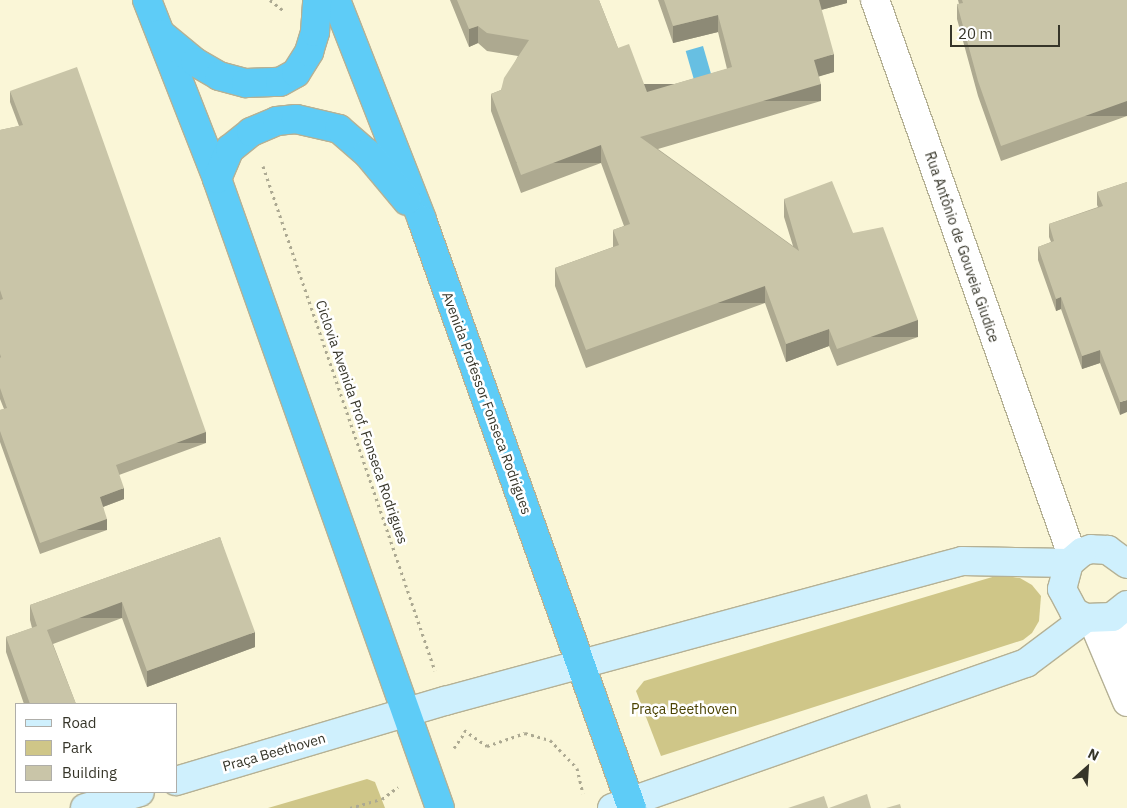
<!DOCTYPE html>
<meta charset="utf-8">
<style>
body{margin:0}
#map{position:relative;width:1127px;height:808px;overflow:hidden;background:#faf6d7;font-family:"IBM Plex Sans",sans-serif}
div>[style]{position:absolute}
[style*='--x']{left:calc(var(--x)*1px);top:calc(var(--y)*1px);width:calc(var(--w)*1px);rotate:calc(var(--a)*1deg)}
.green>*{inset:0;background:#cfc688}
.water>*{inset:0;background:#67bfe2;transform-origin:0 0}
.path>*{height:3px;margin-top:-1.5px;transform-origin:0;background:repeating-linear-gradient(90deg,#aca992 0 2.5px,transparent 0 6.5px)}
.roads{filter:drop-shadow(1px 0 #b5b195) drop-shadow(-1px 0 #b5b195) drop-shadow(0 1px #b5b195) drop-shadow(0 -1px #b5b195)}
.street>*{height:28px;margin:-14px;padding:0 14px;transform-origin:14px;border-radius:14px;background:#fff}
.secondary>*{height:28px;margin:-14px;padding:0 14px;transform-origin:14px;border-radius:14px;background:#cff0fd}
.highway>*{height:28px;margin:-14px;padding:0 14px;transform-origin:14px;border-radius:14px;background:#5eccf7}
.wall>*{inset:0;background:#ada990}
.shaded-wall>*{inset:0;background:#8d8a76;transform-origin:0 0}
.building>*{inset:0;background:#c9c5a8}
span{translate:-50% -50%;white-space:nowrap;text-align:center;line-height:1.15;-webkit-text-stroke:5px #fff;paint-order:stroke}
.street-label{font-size:14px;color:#363529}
.park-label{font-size:14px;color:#4b4303}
.legend{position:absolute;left:15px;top:703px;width:162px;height:90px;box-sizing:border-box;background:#fff;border:1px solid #afaea9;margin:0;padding:6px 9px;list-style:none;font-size:15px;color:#363529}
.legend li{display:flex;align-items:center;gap:10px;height:25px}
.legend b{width:25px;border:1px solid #afaea9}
.north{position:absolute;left:1062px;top:743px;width:50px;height:50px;-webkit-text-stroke:4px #fff;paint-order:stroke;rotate:26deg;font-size:14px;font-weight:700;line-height:20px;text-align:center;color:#363529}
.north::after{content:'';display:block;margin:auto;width:18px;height:22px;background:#363529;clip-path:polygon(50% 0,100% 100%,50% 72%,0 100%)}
.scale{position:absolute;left:950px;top:25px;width:110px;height:22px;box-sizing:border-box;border:2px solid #363529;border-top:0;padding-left:6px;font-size:15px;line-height:18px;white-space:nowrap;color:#363529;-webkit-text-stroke:4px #fff;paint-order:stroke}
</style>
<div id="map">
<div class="green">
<i style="clip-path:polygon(999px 575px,1020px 578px,1032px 585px,1041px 596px,1039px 621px,1032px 633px,1023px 640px,661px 756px,636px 691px,644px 681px)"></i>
<i style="clip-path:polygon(367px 779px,375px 782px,385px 808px,268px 808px)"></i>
</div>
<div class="water">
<i style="left:703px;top:46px;width:36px;height:18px;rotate:74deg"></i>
</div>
<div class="path">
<i style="--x:270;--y:0;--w:18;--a:38"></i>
<i style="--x:263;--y:166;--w:533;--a:71.19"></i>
<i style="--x:464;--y:730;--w:28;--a:35"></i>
<i style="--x:487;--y:746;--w:40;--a:-18.9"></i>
<i style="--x:525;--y:733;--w:26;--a:16"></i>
<i style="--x:550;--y:740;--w:39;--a:46"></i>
<i style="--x:577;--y:768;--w:26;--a:77"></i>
<i style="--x:454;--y:748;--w:19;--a:-55"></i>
<i style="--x:350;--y:808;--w:33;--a:-16"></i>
<i style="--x:382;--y:799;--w:20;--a:-37"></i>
</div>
<div class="roads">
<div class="street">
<i style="--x:875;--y:0;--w:592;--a:70.46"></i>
<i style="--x:1120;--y:613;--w:65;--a:86.5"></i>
<i style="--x:1092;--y:619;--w:90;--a:67.1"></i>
</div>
<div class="secondary">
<i style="--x:1127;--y:564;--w:24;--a:-144"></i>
<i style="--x:1108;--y:550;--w:17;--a:-177"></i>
<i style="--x:1091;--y:549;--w:9;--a:162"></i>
<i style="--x:1082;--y:552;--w:17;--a:140"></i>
<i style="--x:1069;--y:563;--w:27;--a:105"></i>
<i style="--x:1062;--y:589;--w:26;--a:62"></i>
<i style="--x:1074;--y:612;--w:13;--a:27"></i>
<i style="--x:1086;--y:618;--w:26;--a:-2"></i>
<i style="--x:1112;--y:617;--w:19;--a:-39"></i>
<i style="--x:176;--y:781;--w:281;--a:-16.6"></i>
<i style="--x:445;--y:701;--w:536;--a:-15.15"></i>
<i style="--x:962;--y:561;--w:107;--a:1.1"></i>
<i style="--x:85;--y:808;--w:57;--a:-16.2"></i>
<i style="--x:612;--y:808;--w:439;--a:-19.3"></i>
<i style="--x:1026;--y:663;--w:75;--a:-36.9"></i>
</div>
<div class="highway">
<i style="--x:147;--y:0;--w:192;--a:68.6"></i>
<i style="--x:217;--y:179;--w:667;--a:70.48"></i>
<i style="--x:336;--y:0;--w:236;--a:68.6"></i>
<i style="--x:422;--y:220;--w:624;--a:70.35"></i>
<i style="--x:161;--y:34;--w:44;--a:39.5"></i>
<i style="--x:195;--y:62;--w:28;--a:30"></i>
<i style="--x:219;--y:76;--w:28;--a:15"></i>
<i style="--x:246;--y:83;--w:34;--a:-2"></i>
<i style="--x:280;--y:82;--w:18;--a:-29"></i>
<i style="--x:296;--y:73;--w:25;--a:-58"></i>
<i style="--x:309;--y:52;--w:21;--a:-73"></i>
<i style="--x:315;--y:32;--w:32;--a:-86"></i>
<i style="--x:217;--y:179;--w:33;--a:-67"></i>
<i style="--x:230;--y:149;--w:27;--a:-39"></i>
<i style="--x:251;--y:132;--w:28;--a:-23"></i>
<i style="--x:277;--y:121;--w:19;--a:-6"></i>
<i style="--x:296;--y:119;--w:44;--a:13.1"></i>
<i style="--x:339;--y:129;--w:37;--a:41"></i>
<i style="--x:367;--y:153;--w:62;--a:50.2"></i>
</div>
</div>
<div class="wall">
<i style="clip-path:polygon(450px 0,599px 0,618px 48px,647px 92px,727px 69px,718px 32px,673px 43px,658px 0,847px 0,847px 3px,821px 10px,834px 72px,819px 76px,821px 101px,658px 149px,793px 246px,784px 217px,784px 199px,853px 233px,918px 337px,837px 366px,829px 346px,786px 362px,765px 303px,586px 368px,555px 286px,555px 268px,613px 247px,613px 230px,624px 226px,601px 163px,521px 193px,491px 111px,491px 94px,501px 90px,518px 56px,487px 51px,478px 43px,469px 47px)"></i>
<i style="clip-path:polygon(958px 0,1127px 0,1127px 116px,1001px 161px,978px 96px,957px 19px,957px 4px,959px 4px)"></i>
<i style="clip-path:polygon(10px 91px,206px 443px,119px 475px,124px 499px,103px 507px,107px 530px,40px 554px,0 442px,0 410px,4px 409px,0 399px,0 130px,19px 126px,10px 102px)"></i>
<i style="clip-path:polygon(1127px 182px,1120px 415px,1100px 363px,1082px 369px,1061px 309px,1056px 311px,1038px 260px,1038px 247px,1051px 242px,1049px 237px,1049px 224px,1098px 207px,1097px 205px,1097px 192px)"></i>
<i style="clip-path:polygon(220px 537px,255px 647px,147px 687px,122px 618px,53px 644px,76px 704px,24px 704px,6px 652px,6px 637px,32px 628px,30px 620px,30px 605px)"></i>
</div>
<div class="shaded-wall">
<i style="clip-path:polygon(817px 0,847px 0,847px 3px,817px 11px)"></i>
<i style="clip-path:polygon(718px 15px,718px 32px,673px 43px,673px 26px)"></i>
<i style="clip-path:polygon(478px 26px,478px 43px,469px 47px,469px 29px)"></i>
<i style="clip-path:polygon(834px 54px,834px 72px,814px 78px,814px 60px)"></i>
<i style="left:821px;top:84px;width:17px;height:189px;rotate:90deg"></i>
<i style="left:1127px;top:101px;width:15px;height:134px;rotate:90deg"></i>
<i style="left:601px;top:145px;width:18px;height:85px;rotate:90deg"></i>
<i style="left:765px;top:286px;width:17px;height:190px;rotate:90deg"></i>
<i style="clip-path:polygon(1061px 297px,1061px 309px,1056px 311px,1056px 299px)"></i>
<i style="left:918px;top:320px;width:17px;height:86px;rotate:90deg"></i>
<i style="clip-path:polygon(829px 329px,829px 346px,786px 362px,786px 344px)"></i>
<i style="clip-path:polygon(1100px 350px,1100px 363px,1082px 369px,1082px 356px)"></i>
<i style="clip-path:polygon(1127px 400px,1127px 412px,1120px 415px,1120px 402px)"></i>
<i style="left:206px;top:432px;width:11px;height:96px;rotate:90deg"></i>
<i style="clip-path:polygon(124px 488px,124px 499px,100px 508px,100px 497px)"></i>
<i style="left:107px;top:519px;width:11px;height:71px;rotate:90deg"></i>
<i style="left:122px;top:602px;width:16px;height:80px;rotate:90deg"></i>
<i style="clip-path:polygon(255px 632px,255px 647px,147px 687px,147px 671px)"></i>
</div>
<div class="building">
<i style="clip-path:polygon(457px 0,599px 0,618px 48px,629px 44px,647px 92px,732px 67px,718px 15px,673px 26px,664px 0,819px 0,834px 54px,814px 60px,821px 84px,640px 137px,799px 251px,784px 199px,832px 181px,853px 233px,883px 227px,918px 320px,837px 349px,829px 329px,786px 344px,765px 286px,586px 350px,555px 268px,619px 245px,613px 230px,630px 224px,601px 145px,521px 175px,491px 94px,501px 90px,504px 78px,529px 40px,487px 33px,478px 26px,469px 29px)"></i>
<i style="clip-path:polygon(962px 0,1127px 0,1127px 101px,1001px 146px,978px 81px,957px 4px,963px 3px)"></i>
<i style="clip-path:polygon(77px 67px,206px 432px,116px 465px,124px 488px,100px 497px,107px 519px,40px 543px,0 431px,0 410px,7px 408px,0 388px,0 358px,1px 357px,0 354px,0 300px,3px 299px,0 290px,0 130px,23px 125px,10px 91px)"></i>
<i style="clip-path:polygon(1127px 182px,1127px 400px,1120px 402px,1100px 350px,1082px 356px,1061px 297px,1056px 299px,1038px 247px,1054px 241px,1049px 224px,1103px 206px,1097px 192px)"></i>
<i style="clip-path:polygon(220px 537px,255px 632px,147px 671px,122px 602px,47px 630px,76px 704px,30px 704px,6px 637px,37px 626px,30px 605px)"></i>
<i style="clip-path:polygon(867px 794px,871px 808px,829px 808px)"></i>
<i style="clip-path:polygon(824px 796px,828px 808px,788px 808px)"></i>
<i style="clip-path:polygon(900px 804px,901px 808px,886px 808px)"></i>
</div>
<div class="street-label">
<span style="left:962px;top:247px;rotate:71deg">Rua Antônio de Gouveia Giudice</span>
<span style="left:487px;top:403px;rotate:70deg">Avenida Professor Fonseca Rodrigues</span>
<span style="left:362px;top:422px;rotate:71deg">Ciclovia Avenida Prof. Fonseca Rodrigues</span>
<span style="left:274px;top:752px;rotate:-16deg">Praça Beethoven</span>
</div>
<div class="park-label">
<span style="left:684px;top:709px">Praça Beethoven</span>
</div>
<ul class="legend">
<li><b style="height:6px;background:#cff0fd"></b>Road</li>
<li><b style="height:14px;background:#cfc688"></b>Park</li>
<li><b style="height:14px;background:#c9c5a8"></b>Building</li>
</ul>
<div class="north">N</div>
<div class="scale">20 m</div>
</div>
